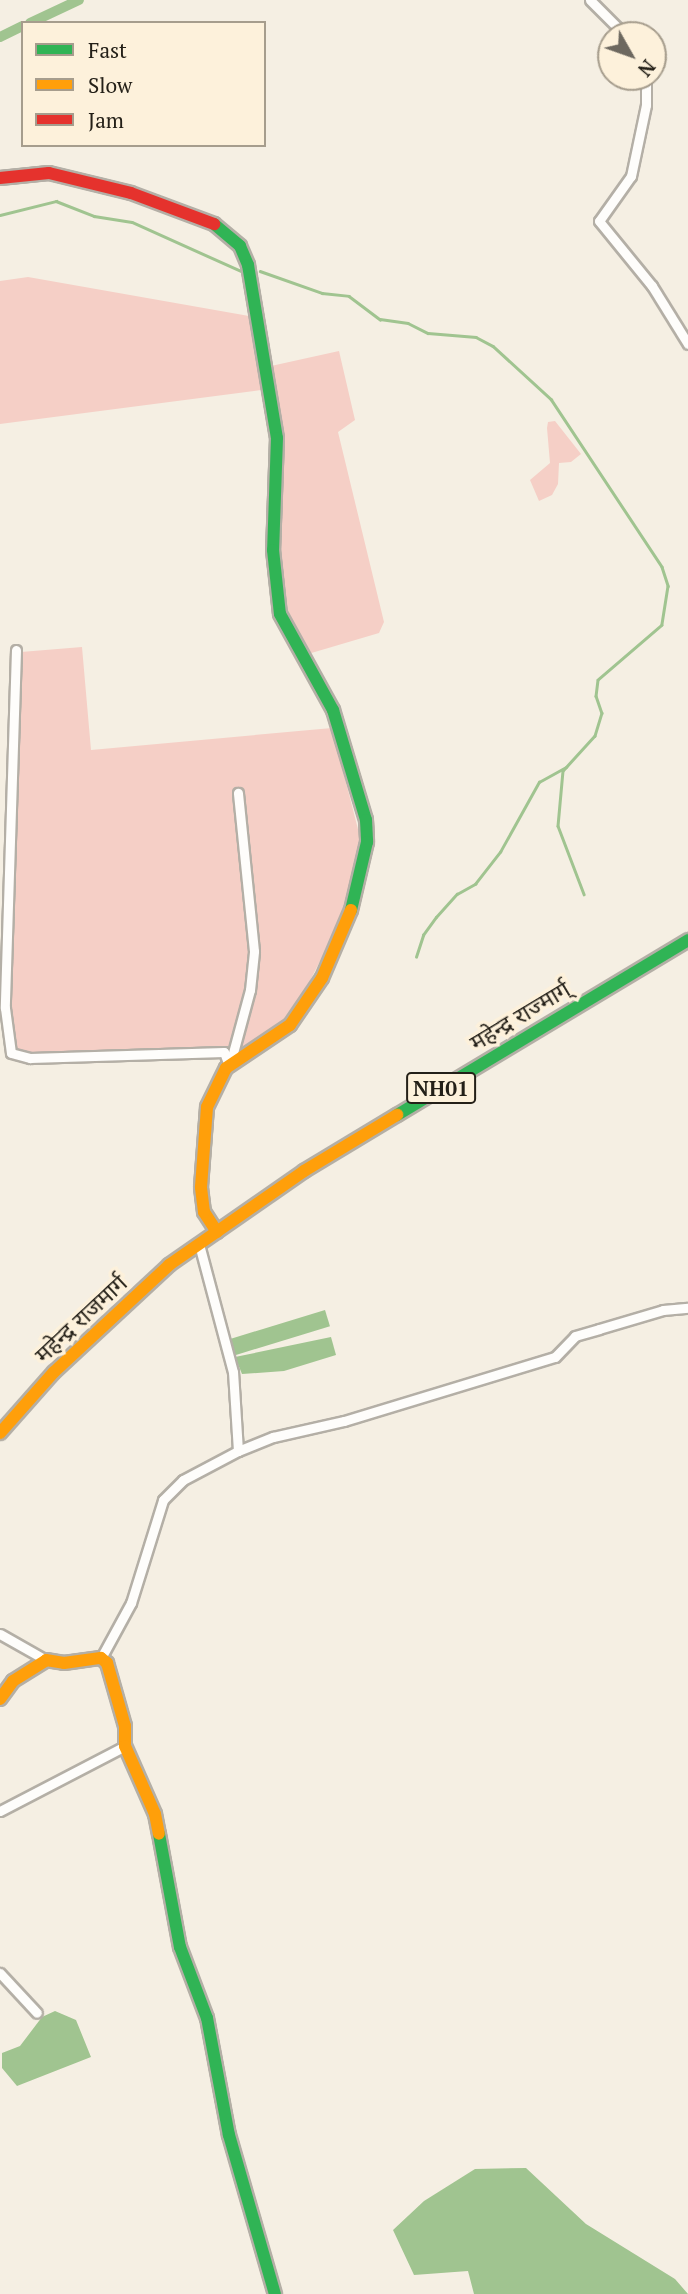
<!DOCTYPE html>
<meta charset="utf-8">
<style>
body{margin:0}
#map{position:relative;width:688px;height:2294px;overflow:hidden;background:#f5efe3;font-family:"PT Serif","Noto Sans Devanagari",serif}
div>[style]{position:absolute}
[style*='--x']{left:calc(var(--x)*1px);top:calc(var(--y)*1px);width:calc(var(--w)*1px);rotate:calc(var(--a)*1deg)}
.green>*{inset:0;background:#f5cfc6}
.water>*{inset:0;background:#a0c490;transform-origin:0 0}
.stream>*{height:2.5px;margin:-1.25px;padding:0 1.25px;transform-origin:1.25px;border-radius:1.25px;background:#a0c490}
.canal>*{height:10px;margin:-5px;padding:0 5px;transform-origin:5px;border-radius:5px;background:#a0c490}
.roads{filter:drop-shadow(2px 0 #b4afa6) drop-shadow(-2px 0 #b4afa6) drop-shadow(0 2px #b4afa6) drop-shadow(0 -2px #b4afa6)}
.street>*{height:9px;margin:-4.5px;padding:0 4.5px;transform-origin:4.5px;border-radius:4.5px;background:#fefdfb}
.fast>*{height:12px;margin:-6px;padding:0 6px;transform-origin:6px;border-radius:6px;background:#30b455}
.slow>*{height:12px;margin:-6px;padding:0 6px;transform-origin:6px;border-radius:6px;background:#ff9f0a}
.jam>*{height:12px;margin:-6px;padding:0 6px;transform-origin:6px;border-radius:6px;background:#e5322d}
span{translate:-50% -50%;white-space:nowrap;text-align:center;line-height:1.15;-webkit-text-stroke:7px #fdf1db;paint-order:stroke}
.shield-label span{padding:2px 5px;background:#fdf1db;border:2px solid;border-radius:5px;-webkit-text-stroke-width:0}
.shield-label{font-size:21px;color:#242018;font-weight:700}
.street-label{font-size:23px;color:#242018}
.legend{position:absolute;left:21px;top:21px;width:245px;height:126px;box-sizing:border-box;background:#fdf1db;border:2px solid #a69d8d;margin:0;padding:9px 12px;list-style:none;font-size:21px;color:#242018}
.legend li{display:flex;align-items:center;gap:14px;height:35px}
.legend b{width:35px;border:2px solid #a69d8d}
.north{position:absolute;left:597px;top:21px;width:70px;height:70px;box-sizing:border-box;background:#fdf1db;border:2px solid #a69d8d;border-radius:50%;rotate:130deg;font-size:19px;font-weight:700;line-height:28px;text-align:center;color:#242018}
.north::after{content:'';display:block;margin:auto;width:24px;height:32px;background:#6d685f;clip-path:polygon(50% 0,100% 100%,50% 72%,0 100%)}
</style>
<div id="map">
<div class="green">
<i style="clip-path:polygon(28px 277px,249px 316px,261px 390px,0 424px,0 281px)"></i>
<i style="clip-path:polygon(339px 351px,355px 420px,338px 432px,384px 622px,379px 633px,308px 654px,283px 600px,279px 531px,284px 471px,271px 366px)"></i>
<i style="clip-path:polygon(555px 421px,581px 454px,571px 462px,559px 463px,558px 484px,552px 495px,539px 501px,530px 480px,550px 463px,547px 428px,548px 422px)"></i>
<i style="clip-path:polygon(82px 647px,91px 750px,332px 728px,360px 837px,356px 871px,340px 922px,296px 1008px,281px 1025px,241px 1050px,33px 1055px,18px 1052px,14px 1045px,10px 984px,21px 652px)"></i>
</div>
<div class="water">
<i style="left:325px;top:1310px;width:17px;height:100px;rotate:73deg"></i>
<i style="clip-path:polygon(331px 1337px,336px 1355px,284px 1371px,242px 1374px,235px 1357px)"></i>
<i style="clip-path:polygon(55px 2011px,76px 2020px,91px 2057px,17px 2086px,2px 2068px,2px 2053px,20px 2046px,42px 2017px)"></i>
<i style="clip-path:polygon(526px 2168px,586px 2224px,675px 2279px,688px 2294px,474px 2294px,468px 2271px,414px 2275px,393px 2230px,424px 2201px,475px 2169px)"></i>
</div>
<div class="stream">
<i style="--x:0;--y:215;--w:58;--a:-14"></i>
<i style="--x:56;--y:201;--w:41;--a:21.5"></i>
<i style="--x:94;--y:216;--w:38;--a:9"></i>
<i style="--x:132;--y:222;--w:122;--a:24.2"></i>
<i style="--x:260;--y:271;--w:66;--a:19.5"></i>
<i style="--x:322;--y:293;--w:27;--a:6"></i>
<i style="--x:349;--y:296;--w:39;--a:37"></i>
<i style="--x:380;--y:319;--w:28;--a:8"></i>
<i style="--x:408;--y:323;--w:22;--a:27"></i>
<i style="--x:428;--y:333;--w:48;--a:4.8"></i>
<i style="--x:476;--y:337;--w:19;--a:28"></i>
<i style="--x:493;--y:346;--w:79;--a:42.4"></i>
<i style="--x:551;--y:399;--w:201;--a:56.5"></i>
<i style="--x:662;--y:567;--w:20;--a:72"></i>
<i style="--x:668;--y:586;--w:39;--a:99"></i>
<i style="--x:662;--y:625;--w:84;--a:139.3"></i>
<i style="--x:598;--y:680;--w:16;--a:97"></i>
<i style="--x:596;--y:696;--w:18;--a:71"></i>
<i style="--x:602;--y:713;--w:24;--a:107"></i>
<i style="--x:595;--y:736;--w:47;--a:132.4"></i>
<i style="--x:563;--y:771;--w:55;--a:95.2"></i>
<i style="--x:558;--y:826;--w:73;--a:69.1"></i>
<i style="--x:416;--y:957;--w:23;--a:-72"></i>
<i style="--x:423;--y:935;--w:22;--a:-54"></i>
<i style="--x:436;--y:917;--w:31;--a:-48"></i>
<i style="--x:457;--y:894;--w:21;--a:-29"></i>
<i style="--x:475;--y:884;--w:41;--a:-52"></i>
<i style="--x:500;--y:852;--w:80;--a:-60.9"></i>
<i style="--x:539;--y:782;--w:31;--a:-29"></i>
</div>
<div class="canal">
<i style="--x:30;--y:23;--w:54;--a:-25.1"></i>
<i style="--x:0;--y:37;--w:25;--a:-26"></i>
</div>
<div class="roads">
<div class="street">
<i style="--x:590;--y:0;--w:49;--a:45"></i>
<i style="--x:646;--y:77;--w:28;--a:90"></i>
<i style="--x:646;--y:105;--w:73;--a:101.9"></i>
<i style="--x:631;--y:176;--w:55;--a:125.4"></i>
<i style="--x:599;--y:221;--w:84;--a:50.8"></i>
<i style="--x:652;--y:286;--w:68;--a:58.2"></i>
<i style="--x:16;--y:650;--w:358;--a:91.8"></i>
<i style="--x:5;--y:1008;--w:45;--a:82.4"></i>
<i style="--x:11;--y:1053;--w:20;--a:15"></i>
<i style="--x:30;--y:1058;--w:194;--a:-1.8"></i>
<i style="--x:224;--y:1052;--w:15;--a:70"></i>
<i style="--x:230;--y:1064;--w:77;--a:-74.9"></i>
<i style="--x:250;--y:990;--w:39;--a:-84"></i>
<i style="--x:254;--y:951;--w:159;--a:-95.8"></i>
<i style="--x:238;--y:1451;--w:38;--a:-22"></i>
<i style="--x:273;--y:1437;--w:73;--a:-12.7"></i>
<i style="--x:344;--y:1421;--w:220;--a:-16.9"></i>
<i style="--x:555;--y:1357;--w:29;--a:-46"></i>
<i style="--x:575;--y:1336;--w:25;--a:-16"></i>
<i style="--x:599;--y:1329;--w:67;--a:-16.5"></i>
<i style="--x:663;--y:1310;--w:25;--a:-5"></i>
<i style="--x:0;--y:1634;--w:53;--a:29.5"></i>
<i style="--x:101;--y:1658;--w:63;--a:-61.4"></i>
<i style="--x:131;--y:1603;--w:108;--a:-72.7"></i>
<i style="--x:163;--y:1500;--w:28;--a:-45"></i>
<i style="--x:183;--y:1480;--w:62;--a:-27.8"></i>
<i style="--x:238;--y:1451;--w:79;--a:-93.6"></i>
<i style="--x:233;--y:1372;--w:132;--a:-104.9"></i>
<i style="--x:0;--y:1811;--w:141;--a:-27.5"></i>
<i style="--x:0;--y:1973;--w:54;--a:47.2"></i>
</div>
<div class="fast">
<i style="--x:214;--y:224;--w:34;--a:40"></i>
<i style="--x:240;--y:246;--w:21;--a:67"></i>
<i style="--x:248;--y:265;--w:175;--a:80.5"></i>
<i style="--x:277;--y:438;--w:112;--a:92"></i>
<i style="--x:273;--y:550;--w:64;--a:83.8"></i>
<i style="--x:280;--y:614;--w:110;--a:61.1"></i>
<i style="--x:333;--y:710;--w:115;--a:73.3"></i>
<i style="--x:366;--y:820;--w:22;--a:87"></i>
<i style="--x:367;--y:842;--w:70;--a:103.2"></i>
<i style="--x:397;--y:1115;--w:340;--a:-31"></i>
<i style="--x:159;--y:1834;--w:115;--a:79.5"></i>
<i style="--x:180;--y:1947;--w:76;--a:69.2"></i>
<i style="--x:207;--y:2018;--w:119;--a:79.4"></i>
<i style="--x:229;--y:2135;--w:166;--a:73.9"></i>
</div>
<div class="slow">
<i style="--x:217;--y:1232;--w:24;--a:-123"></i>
<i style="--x:204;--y:1212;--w:25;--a:-97"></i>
<i style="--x:201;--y:1187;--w:80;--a:-85.7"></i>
<i style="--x:207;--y:1107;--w:43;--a:-64"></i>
<i style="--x:226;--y:1068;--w:77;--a:-33.9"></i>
<i style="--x:290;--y:1025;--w:57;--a:-55.8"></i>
<i style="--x:322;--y:978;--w:74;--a:-66.9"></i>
<i style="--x:0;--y:1433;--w:81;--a:-48.5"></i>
<i style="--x:54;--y:1372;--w:157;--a:-42.9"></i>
<i style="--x:169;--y:1265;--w:165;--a:-34.8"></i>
<i style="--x:304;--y:1171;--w:109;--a:-31.1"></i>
<i style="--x:0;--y:1699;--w:22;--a:-54"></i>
<i style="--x:13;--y:1681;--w:39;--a:-32"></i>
<i style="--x:46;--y:1660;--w:18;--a:9"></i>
<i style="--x:64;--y:1663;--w:37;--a:-8"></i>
<i style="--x:101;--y:1658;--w:8;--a:40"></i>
<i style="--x:107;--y:1663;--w:66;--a:74.1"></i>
<i style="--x:125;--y:1726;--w:20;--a:90"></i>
<i style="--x:125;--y:1746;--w:74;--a:66.2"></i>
<i style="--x:155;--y:1814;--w:20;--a:79"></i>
</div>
<div class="jam">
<i style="--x:0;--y:178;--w:49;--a:-5.8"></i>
<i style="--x:49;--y:173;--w:84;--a:13.7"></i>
<i style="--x:131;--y:193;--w:89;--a:20.5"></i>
</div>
</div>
<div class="shield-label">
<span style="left:441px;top:1088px">NH01</span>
</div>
<div class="street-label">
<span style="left:520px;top:1016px;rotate:-31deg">महेन्द्र राज्मार्ग्</span>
<span style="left:81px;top:1319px;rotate:-43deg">महेन्द्र राजमार्ग</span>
</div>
<ul class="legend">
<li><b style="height:9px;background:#30b455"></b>Fast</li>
<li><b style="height:9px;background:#ff9f0a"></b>Slow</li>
<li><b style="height:9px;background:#e5322d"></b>Jam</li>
</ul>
<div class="north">N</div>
</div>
